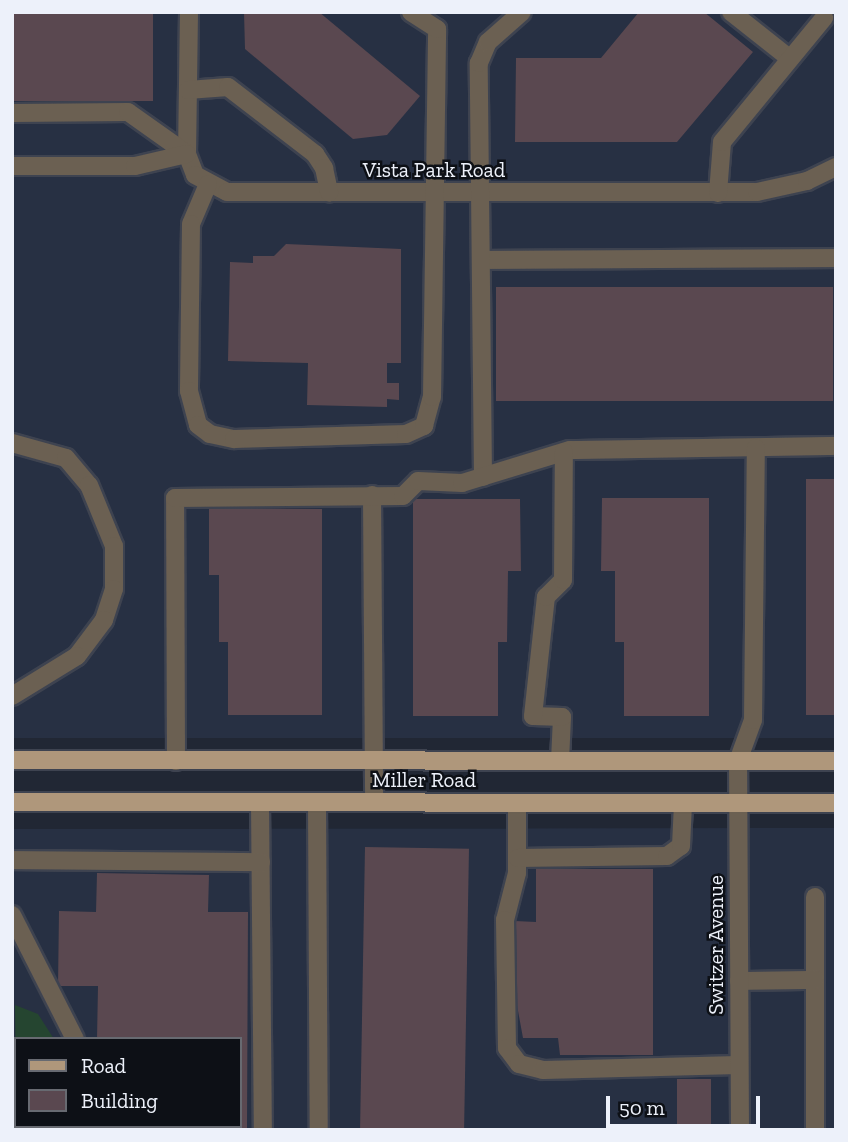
<!DOCTYPE html>
<style>
body{margin:0}
#map{position:relative;width:848px;height:1142px;overflow:hidden;background:#212734;font-family:"Zilla Slab",serif}
div>[style]{position:absolute}
[style*='--x']{left:calc(var(--x)*1px);top:calc(var(--y)*1px);width:calc(var(--w)*1px);rotate:calc(var(--a)*1deg)}
.built>*{inset:0;background:#273043;transform-origin:0 0}
.green>*{inset:0;background:#254530}
.building>*{inset:0;background:#5a4850;transform-origin:0 0}
.roads{filter:drop-shadow(2px 0 #3e4350) drop-shadow(-2px 0 #3e4350) drop-shadow(0 2px #3e4350) drop-shadow(0 -2px #3e4350)}
.minor>*{height:18px;margin:-9px;padding:0 9px;transform-origin:9px;border-radius:9px;background:#6b6052}
.major>*{height:18px;margin:-9px;padding:0 9px;transform-origin:9px;border-radius:9px;background:#af977b}
span{translate:-50% -50%;white-space:nowrap;text-align:center;line-height:1.15;-webkit-text-stroke:5px #0d1016;paint-order:stroke}
.street-label{font-size:21px;color:#edf1fa}
.frame{position:absolute;inset:0;border:14px solid #edf1fa;pointer-events:none}
.legend{position:absolute;left:14px;top:1037px;width:228px;height:91px;box-sizing:border-box;background:#0d1016;border:2px solid #676a71;margin:0;padding:9px 12px;list-style:none;font-size:21px;color:#edf1fa}
.legend li{display:flex;align-items:center;gap:14px;height:35px}
.legend b{width:35px;border:2px solid #676a71}
.scale{position:absolute;left:606px;top:1096px;width:154px;height:32px;box-sizing:border-box;border:4px solid #edf1fa;border-top:0;padding-left:9px;font-size:21px;line-height:24px;white-space:nowrap;color:#edf1fa;-webkit-text-stroke:5px #0d1016;paint-order:stroke}
</style>
<div id="map">
<div class="built">
<i style="left:12px;top:12px;width:824px;height:726px"></i>
<i style="clip-path:polygon(evenodd,836px 828px,836px 1130px,12px 1130px,12px 829px,836px 828px,16px 1039px,240px 1039px,240px 1126px,16px 1126px,16px 1039px)"></i>
</div>
<div class="green">
<i style="clip-path:polygon(15px 1005px,38px 1014px,54px 1039px,16px 1039px,16px 1089px)"></i>
</div>
<div class="building">
<i style="left:12px;top:12px;width:141px;height:89px"></i>
<i style="clip-path:polygon(244px 12px,319px 12px,420px 96px,387px 135px,353px 139px,245px 49px)"></i>
<i style="clip-path:polygon(639px 12px,704px 12px,753px 52px,677px 142px,515px 142px,516px 58px,601px 58px)"></i>
<i style="clip-path:polygon(286px 244px,401px 249px,401px 363px,387px 363px,387px 383px,399px 383px,399px 400px,387px 399px,387px 407px,307px 405px,308px 363px,228px 361px,230px 262px,253px 263px,253px 256px,274px 256px)"></i>
<i style="left:833px;top:287px;width:114px;height:337px;rotate:90deg"></i>
<i style="left:806px;top:479px;width:30px;height:236px"></i>
<i style="clip-path:polygon(602px 498px,709px 498px,709px 716px,624px 716px,624px 642px,615px 642px,615px 571px,601px 571px)"></i>
<i style="clip-path:polygon(413px 499px,520px 499px,521px 571px,508px 571px,507px 642px,498px 642px,498px 716px,413px 716px)"></i>
<i style="clip-path:polygon(209px 508px,322px 509px,322px 715px,228px 715px,228px 642px,219px 642px,219px 575px,209px 575px)"></i>
<i style="left:365px;top:847px;width:104px;height:283px;rotate:1deg"></i>
<i style="clip-path:polygon(536px 869px,653px 869px,653px 1055px,560px 1055px,558px 1038px,523px 1038px,516px 1000px,515px 921px,536px 922px)"></i>
<i style="clip-path:polygon(97px 873px,209px 875px,208px 912px,248px 912px,247px 1130px,133px 1126px,240px 1126px,240px 1039px,97px 1039px,98px 986px,58px 986px,59px 911px,96px 912px)"></i>
<i style="left:677px;top:1079px;width:34px;height:51px"></i>
</div>
<div class="roads">
<div class="minor">
<i style="--x:189;--y:12;--w:142;--a:90.8"></i>
<i style="--x:187;--y:154;--w:22;--a:69"></i>
<i style="--x:195;--y:175;--w:36;--a:28"></i>
<i style="--x:227;--y:192;--w:530;--a:0"></i>
<i style="--x:757;--y:192;--w:51;--a:-12.4"></i>
<i style="--x:807;--y:181;--w:32;--a:-26"></i>
<i style="--x:731;--y:12;--w:74;--a:38.4"></i>
<i style="--x:188;--y:90;--w:40;--a:-4.3"></i>
<i style="--x:228;--y:87;--w:110;--a:37.6"></i>
<i style="--x:315;--y:154;--w:17;--a:57"></i>
<i style="--x:324;--y:168;--w:25;--a:78"></i>
<i style="--x:12;--y:113;--w:116;--a:-0.5"></i>
<i style="--x:128;--y:112;--w:72;--a:35.4"></i>
<i style="--x:12;--y:166;--w:123;--a:0"></i>
<i style="--x:135;--y:166;--w:53;--a:-13"></i>
<i style="--x:208;--y:184;--w:43;--a:113"></i>
<i style="--x:191;--y:224;--w:167;--a:90.7"></i>
<i style="--x:189;--y:391;--w:35;--a:75"></i>
<i style="--x:198;--y:425;--w:15;--a:37"></i>
<i style="--x:210;--y:434;--w:25;--a:12"></i>
<i style="--x:234;--y:439;--w:172;--a:-1.7"></i>
<i style="--x:406;--y:434;--w:20;--a:-24"></i>
<i style="--x:424;--y:426;--w:30;--a:-75"></i>
<i style="--x:432;--y:397;--w:368;--a:-89.2"></i>
<i style="--x:437;--y:29;--w:31;--a:-147"></i>
<i style="--x:718;--y:193;--w:51;--a:-85.5"></i>
<i style="--x:722;--y:142;--w:161;--a:-50.6"></i>
<i style="--x:484;--y:260;--w:352;--a:-0.3"></i>
<i style="--x:12;--y:443;--w:56;--a:15.5"></i>
<i style="--x:66;--y:458;--w:35;--a:50"></i>
<i style="--x:89;--y:485;--w:66;--a:67.7"></i>
<i style="--x:114;--y:546;--w:43;--a:90"></i>
<i style="--x:114;--y:589;--w:33;--a:108"></i>
<i style="--x:104;--y:620;--w:45;--a:126.9"></i>
<i style="--x:77;--y:656;--w:76;--a:148.4"></i>
<i style="--x:483;--y:477;--w:414;--a:-90.6"></i>
<i style="--x:479;--y:63;--w:23;--a:-67"></i>
<i style="--x:488;--y:42;--w:45;--a:-41.4"></i>
<i style="--x:372;--y:495;--w:307;--a:89.6"></i>
<i style="--x:176;--y:761;--w:263;--a:-90.2"></i>
<i style="--x:175;--y:498;--w:228;--a:-0.5"></i>
<i style="--x:403;--y:496;--w:21;--a:-45"></i>
<i style="--x:418;--y:481;--w:44;--a:2.6"></i>
<i style="--x:462;--y:483;--w:113;--a:-17"></i>
<i style="--x:570;--y:450;--w:266;--a:-0.9"></i>
<i style="--x:560;--y:761;--w:44;--a:-87.4"></i>
<i style="--x:562;--y:717;--w:29;--a:-178"></i>
<i style="--x:533;--y:716;--w:120;--a:-83.8"></i>
<i style="--x:546;--y:597;--w:24;--a:-45"></i>
<i style="--x:563;--y:580;--w:128;--a:-89.6"></i>
<i style="--x:260;--y:802;--w:328;--a:89.5"></i>
<i style="--x:317;--y:802;--w:328;--a:89.7"></i>
<i style="--x:517;--y:803;--w:70;--a:90"></i>
<i style="--x:517;--y:873;--w:49;--a:104.3"></i>
<i style="--x:505;--y:920;--w:128;--a:89.1"></i>
<i style="--x:507;--y:1048;--w:20;--a:53"></i>
<i style="--x:519;--y:1064;--w:25;--a:14"></i>
<i style="--x:543;--y:1070;--w:196;--a:-1.5"></i>
<i style="--x:518;--y:858;--w:149;--a:-0.8"></i>
<i style="--x:667;--y:856;--w:17;--a:-36"></i>
<i style="--x:681;--y:846;--w:43;--a:-87.3"></i>
<i style="--x:12;--y:860;--w:249;--a:0.5"></i>
<i style="--x:815;--y:897;--w:233;--a:90"></i>
<i style="--x:12;--y:915;--w:139;--a:63.1"></i>
<i style="--x:739;--y:981;--w:76;--a:-0.8"></i>
<i style="--x:120;--y:1126;--w:4;--a:76"></i>
<i style="--x:740;--y:1130;--w:369;--a:-90.3"></i>
<i style="--x:738;--y:761;--w:44;--a:-69.9"></i>
<i style="--x:753;--y:720;--w:272;--a:-89.4"></i>
</div>
<div class="major">
<i style="--x:12;--y:760;--w:824;--a:0.07"></i>
<i style="--x:12;--y:802;--w:824;--a:0.07"></i>
</div>
</div>
<div class="street-label">
<span style="left:434px;top:170px">Vista Park Road</span>
<span style="left:424px;top:780px">Miller Road</span>
<span style="left:716px;top:945px;rotate:-90deg">Switzer Avenue</span>
</div>
<div class="frame"></div>
<ul class="legend">
<li><b style="height:9px;background:#af977b"></b>Road</li>
<li><b style="height:19px;background:#5a4850"></b>Building</li>
</ul>
<div class="scale">50 m</div>
</div>
